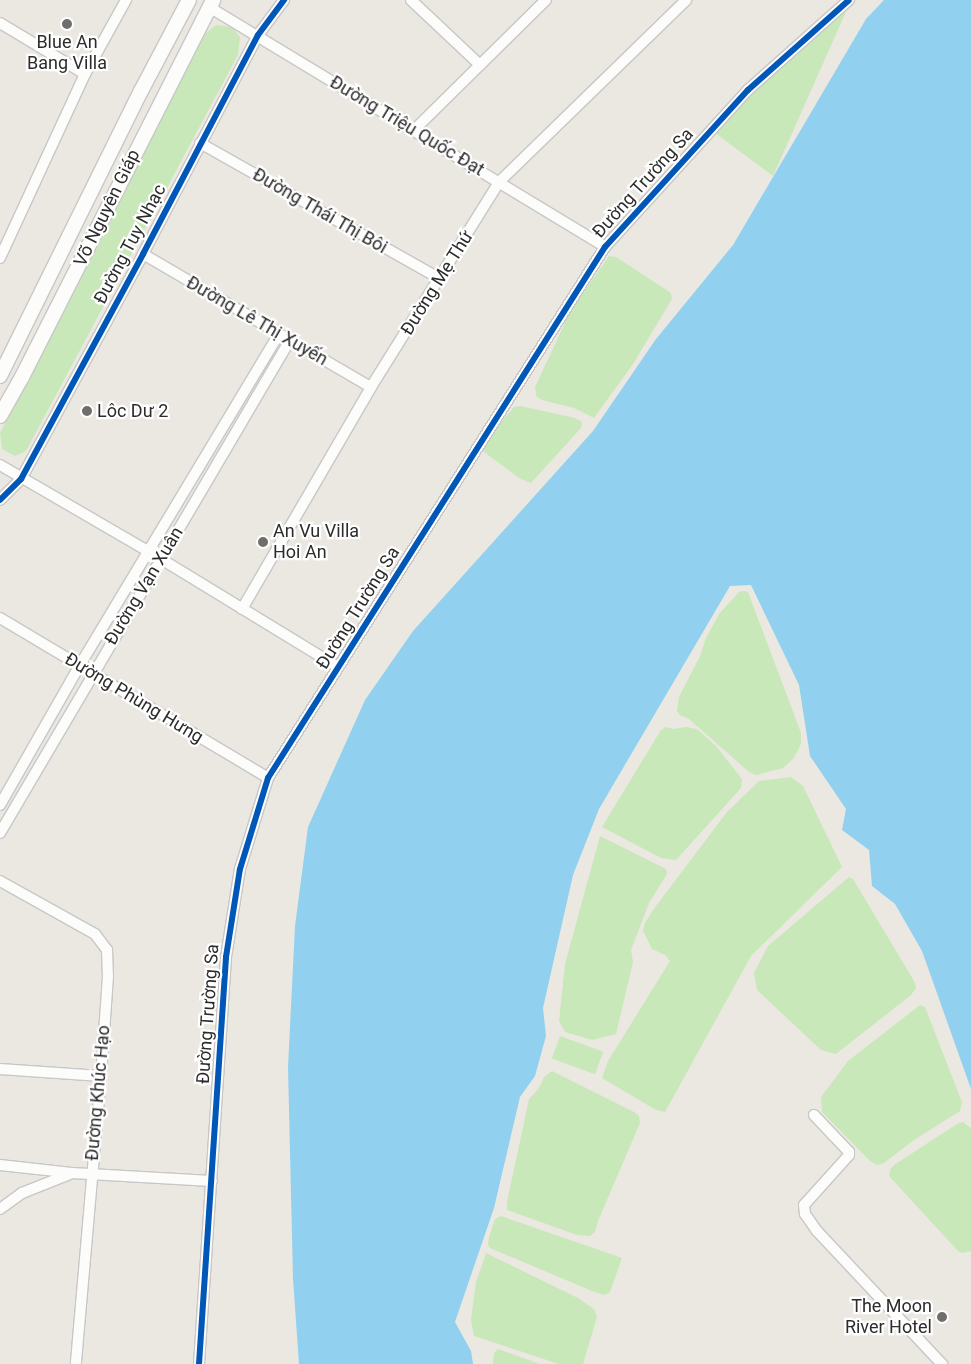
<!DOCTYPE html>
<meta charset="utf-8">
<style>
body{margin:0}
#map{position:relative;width:971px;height:1364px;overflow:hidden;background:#ebe8e2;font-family:Roboto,sans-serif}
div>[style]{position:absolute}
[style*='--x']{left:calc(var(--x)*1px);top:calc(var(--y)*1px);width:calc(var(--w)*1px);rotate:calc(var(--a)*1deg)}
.green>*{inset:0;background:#c8e8b9;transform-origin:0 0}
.water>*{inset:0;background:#92d0f0}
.roads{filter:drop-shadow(1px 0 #c8c7c7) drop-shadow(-1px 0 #c8c7c7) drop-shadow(0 1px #c8c7c7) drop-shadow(0 -1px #c8c7c7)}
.street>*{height:10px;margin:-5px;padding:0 5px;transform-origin:5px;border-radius:5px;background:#fcfcfb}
.secondary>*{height:14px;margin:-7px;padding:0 7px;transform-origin:7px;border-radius:7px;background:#fcfcfb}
.cycleway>*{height:6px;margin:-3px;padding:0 3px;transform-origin:3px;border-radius:3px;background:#0057b8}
.dots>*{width:14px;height:14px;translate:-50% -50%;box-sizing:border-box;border:2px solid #fff;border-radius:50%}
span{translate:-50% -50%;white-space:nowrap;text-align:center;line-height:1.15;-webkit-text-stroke:4.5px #fff;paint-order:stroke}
.poi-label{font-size:18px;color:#2c2c2c}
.left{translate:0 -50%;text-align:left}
.right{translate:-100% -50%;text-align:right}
.street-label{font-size:18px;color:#2c2c2c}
</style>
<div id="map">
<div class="green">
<i style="clip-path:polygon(845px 4px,845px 14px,773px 176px,711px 130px)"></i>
<i style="clip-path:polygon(216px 25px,232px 27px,240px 37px,238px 55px,26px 451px,15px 456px,2px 449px,0 433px,96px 249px,205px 34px)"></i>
<i style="clip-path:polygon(609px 256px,616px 257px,671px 293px,672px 299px,633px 364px,594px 418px,574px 408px,542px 400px,536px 396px,535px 387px,570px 312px)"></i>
<i style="clip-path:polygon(520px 406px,575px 418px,582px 422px,581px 428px,531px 483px,519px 478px,480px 449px,487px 436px,493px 432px,514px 407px)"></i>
<i style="clip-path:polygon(744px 591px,748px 592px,801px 733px,801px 744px,794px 758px,783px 768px,756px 775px,749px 772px,689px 719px,680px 715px,677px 711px,679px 697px,700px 656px,706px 638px,719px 614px,739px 592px)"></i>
<i style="clip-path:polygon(666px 727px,673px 729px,686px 727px,697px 729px,716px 746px,742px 779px,741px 788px,676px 860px,661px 858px,602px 827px,661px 730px)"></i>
<i style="clip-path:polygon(791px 777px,803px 786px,842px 867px,751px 956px,665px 1112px,656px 1110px,602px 1078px,608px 1061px,670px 961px,665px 955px,652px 949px,643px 931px,645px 923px,653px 910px,727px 812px,759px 781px)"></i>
<i style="clip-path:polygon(600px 836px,666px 869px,667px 874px,649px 903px,631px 950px,633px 962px,616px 1034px,592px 1040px,565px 1032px,559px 1021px,565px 964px)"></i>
<i style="clip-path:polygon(849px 877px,853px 879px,914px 981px,916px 988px,911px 995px,836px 1054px,821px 1050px,757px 990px,754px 973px,768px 946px)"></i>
<i style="clip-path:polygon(920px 1005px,925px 1007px,962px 1102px,960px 1111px,914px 1140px,884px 1163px,877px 1165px,870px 1161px,822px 1112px,821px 1097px,848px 1061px)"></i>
<i style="left:560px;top:1036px;width:46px;height:24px;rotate:20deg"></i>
<i style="clip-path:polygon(552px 1071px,634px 1112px,639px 1116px,640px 1123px,598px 1221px,595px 1232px,590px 1236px,577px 1235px,507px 1210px,507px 1202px,529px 1099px,539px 1088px,544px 1077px)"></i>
<i style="clip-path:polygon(963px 1122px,971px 1128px,971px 1251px,962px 1253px,958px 1251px,889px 1176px,890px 1170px,894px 1165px,957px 1124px)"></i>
<i style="clip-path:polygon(501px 1216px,622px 1258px,610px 1292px,604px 1295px,592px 1291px,490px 1248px,488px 1245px,489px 1237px,495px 1219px)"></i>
<i style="clip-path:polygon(486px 1253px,578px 1298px,594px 1309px,597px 1317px,583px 1364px,559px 1364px,474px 1336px,471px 1320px,476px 1282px)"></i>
<i style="clip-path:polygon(498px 1349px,540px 1364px,493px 1364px,494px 1353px)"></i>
</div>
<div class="water">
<i style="clip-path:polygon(884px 0,971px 0,971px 1089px,922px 951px,895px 904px,872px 886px,869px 850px,842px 830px,846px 809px,810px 756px,799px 685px,751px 585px,730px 586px,599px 809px,573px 875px,543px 1008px,546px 1036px,535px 1076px,520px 1097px,494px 1208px,455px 1322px,471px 1351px,473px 1364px,299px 1364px,293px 1279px,288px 1067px,295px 926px,308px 827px,365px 700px,413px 631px,593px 431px,656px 339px,733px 245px,866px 19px)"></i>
</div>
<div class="roads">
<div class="street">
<i style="--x:411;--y:0;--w:95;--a:43.3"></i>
<i style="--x:209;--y:7;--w:463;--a:31.2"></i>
<i style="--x:0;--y:23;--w:99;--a:31"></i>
<i style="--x:414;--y:130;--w:185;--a:-44.6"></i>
<i style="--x:200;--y:143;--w:276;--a:29.5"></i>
<i style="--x:143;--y:254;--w:264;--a:30.3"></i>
<i style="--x:0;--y:258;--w:203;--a:-65.2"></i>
<i style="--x:85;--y:74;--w:85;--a:-61"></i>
<i style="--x:0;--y:465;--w:171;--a:30.2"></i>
<i style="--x:148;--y:551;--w:223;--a:31.4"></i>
<i style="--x:0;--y:500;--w:30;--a:-45"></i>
<i style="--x:21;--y:479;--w:256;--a:-61.5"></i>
<i style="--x:143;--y:254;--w:247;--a:-62.3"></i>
<i style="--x:258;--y:35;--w:44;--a:-53.4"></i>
<i style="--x:242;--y:609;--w:257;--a:-59.8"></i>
<i style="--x:371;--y:387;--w:242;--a:-58"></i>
<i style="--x:499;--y:182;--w:261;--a:-44.2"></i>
<i style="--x:0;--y:618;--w:312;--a:30.8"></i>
<i style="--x:0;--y:805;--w:161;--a:-60.3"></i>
<i style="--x:80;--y:665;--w:386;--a:-59"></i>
<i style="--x:0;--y:833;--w:572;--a:-59.53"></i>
<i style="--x:0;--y:881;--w:109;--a:29.2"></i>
<i style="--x:95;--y:934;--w:20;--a:53"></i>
<i style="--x:107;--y:950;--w:26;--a:88"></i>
<i style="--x:108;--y:976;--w:100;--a:94"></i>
<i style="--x:101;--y:1076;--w:289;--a:95"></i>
<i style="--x:0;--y:1069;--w:101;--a:4"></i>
<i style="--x:814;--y:1115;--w:51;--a:46.6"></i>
<i style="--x:849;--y:1152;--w:3;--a:90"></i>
<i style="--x:849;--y:1155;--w:67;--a:132"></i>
<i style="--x:804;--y:1205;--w:9;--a:84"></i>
<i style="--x:805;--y:1214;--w:21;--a:55"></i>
<i style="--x:817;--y:1231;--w:183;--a:46.8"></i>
<i style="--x:0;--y:1165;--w:72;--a:6.3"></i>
<i style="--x:72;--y:1173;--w:140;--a:3.3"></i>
<i style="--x:0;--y:1209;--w:27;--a:-36"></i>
<i style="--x:22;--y:1193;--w:52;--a:-21.6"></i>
<i style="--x:199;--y:1364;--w:408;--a:-86.2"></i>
<i style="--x:226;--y:957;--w:89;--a:-81"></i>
<i style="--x:240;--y:869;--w:95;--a:-72.9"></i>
<i style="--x:268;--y:778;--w:629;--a:-57.6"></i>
<i style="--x:605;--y:247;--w:212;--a:-47.7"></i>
<i style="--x:748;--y:90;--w:135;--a:-41.7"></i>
</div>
<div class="secondary">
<i style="--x:0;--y:376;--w:318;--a:-63.7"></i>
<i style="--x:141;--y:91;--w:103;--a:-62.2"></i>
<i style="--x:0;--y:416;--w:45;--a:-60.6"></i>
<i style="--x:22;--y:377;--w:423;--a:-63.1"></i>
</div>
</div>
<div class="cycleway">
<i style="--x:0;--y:500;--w:30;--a:-45"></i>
<i style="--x:21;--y:479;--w:256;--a:-61.5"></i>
<i style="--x:143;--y:254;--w:247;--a:-62.3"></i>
<i style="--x:258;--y:35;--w:44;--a:-53.4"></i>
<i style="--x:199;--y:1364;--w:408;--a:-86.2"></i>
<i style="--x:226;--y:957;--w:89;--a:-81"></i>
<i style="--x:240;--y:869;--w:95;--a:-72.9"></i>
<i style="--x:268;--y:778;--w:629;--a:-57.6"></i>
<i style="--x:605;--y:247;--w:212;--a:-47.7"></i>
<i style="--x:748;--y:90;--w:135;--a:-41.7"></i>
</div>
<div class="dots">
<i style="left:67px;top:24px;background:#6f6e6c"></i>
<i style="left:87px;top:411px;background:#6f6e6c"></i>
<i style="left:263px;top:542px;background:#6f6e6c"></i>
<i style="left:942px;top:1317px;background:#6f6e6c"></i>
</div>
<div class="poi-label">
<span style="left:67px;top:53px">Blue An<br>Bang Villa</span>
<span class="left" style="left:97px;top:411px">Lôc Dư 2</span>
<span class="left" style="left:273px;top:542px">An Vu Villa<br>Hoi An</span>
<span class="right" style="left:932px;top:1317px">The Moon<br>River Hotel</span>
</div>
<div class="street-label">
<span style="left:407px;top:126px;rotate:31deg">Đường Triệu Quốc Đạt</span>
<span style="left:643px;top:183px;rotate:-48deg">Đường Trường Sa</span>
<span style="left:107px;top:208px;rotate:-64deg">Võ Nguyên Giáp</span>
<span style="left:320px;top:211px;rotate:30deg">Đường Thái Thị Bôi</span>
<span style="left:130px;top:244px;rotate:-62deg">Đường Tuy Nhạc</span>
<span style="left:437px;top:283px;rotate:-58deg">Đường Mẹ Thứ</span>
<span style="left:257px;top:321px;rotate:30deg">Đường Lê Thị Xuyến</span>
<span style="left:144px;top:586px;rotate:-59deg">Đường Vạn Xuân</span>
<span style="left:358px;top:608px;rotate:-58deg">Đường Trường Sa</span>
<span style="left:134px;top:698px;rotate:31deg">Đường Phùng Hưng</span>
<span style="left:208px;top:1014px;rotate:-86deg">Đường Trường Sa</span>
<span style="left:98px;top:1093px;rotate:-85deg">Đường Khúc Hạo</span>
</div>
</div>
